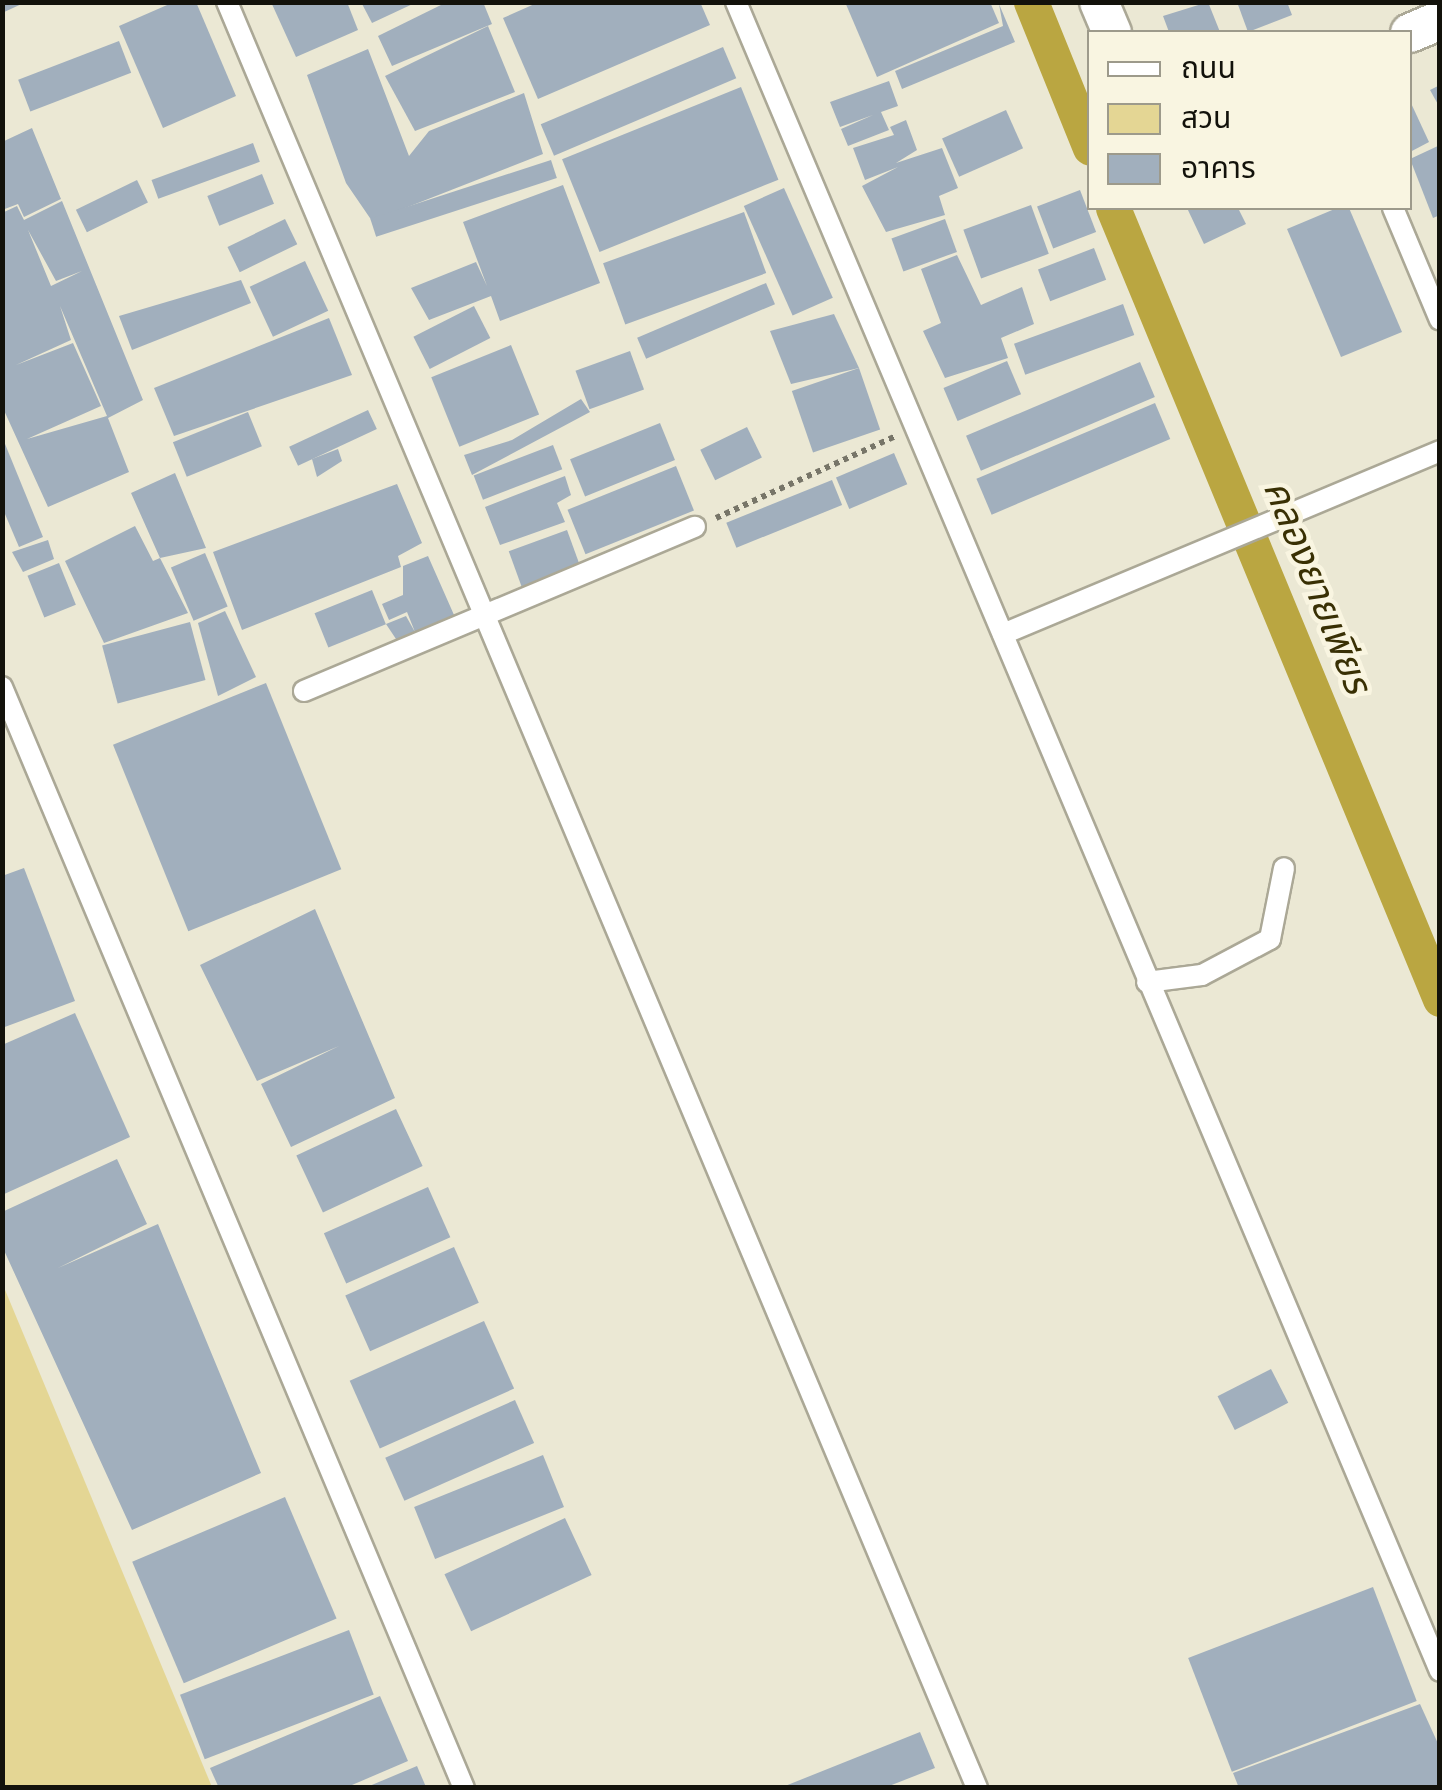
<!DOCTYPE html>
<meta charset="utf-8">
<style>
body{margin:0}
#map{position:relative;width:1442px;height:1790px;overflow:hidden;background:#ebe8d4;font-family:"Sofia Sans Condensed","Noto Sans Thai",sans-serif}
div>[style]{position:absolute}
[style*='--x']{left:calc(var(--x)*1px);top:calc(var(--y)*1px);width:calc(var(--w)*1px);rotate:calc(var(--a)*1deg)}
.green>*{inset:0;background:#e4d694}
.canal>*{height:35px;margin:-17.5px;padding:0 17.5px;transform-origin:17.5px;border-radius:17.5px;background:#baa641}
.building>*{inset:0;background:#a1afbd;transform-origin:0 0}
.path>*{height:6px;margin-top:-3px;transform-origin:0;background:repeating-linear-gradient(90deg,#777568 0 5px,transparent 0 10px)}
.roads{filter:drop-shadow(2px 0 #aba896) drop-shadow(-2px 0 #aba896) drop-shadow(0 2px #aba896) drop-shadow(0 -2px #aba896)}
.service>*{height:20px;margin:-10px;padding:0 10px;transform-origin:10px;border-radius:10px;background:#fff}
.minor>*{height:38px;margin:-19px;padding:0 19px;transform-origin:19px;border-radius:19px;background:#fff}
span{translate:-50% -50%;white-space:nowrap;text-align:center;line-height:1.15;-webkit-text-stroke:9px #f9f5e1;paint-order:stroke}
.water-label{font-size:38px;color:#393004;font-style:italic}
.frame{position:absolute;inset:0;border:5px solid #13120b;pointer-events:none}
.legend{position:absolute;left:1087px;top:30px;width:325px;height:180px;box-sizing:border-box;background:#f9f5e1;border:2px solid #9d9a8b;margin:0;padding:12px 18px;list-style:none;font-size:30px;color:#13120b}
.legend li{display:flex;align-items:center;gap:20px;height:50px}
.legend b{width:50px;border:2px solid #9d9a8b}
</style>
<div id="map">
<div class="green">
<i style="clip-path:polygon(2px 1285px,3px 1285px,212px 1787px,3px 1787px)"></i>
</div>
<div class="canal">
<i style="--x:1031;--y:2;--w:157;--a:68"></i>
<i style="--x:1113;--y:208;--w:856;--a:67.54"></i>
</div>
<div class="building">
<i style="clip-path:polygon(2px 2px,26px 2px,2px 13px)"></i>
<i style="clip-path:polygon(174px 2px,196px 2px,236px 96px,163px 128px,119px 26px)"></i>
<i style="clip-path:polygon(271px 2px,347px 2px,358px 30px,296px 57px)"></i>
<i style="clip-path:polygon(361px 2px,417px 2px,372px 23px)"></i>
<i style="clip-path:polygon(447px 2px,483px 2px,492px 24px,392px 66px,378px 36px)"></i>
<i style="clip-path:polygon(539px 2px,700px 2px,710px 25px,538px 99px,503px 18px)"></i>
<i style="clip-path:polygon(845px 2px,990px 2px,999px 23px,877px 77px)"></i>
<i style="clip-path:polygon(1208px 2px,1220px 32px,1169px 32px,1163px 16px)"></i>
<i style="clip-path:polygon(1237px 2px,1287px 2px,1292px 15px,1248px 32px)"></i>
<i style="clip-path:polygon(999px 4px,1015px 42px,902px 89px,895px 71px,1003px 26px)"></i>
<i style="clip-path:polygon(488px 26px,515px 92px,415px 131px,385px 76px)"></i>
<i style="left:119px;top:41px;width:34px;height:108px;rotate:69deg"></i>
<i style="left:723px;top:47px;width:34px;height:198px;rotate:67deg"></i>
<i style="clip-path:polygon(368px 49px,409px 156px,429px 131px,524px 93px,543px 154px,372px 221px,346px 183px,307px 75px)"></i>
<i style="clip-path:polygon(889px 81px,898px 106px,881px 112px,889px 130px,848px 146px,841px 129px,873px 115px,840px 127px,830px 102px)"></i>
<i style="clip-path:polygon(1440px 85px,1440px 108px,1430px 90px)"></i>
<i style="left:741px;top:87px;width:100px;height:193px;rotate:68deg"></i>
<i style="clip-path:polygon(1410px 101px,1429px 142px,1410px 152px)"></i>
<i style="left:1006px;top:110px;width:42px;height:70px;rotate:66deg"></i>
<i style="clip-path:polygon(906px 120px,917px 150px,896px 163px,942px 148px,958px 188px,939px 196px,945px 215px,886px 232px,862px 186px,898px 167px,865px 180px,853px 148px,894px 135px,890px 127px)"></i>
<i style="clip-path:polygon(32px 128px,61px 199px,24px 217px,18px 204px,2px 210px,2px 142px)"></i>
<i style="left:253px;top:143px;width:20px;height:108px;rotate:70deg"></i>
<i style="clip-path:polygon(1440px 145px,1440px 215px,1433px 218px,1410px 159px)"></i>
<i style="left:551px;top:160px;width:19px;height:190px;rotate:72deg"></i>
<i style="left:262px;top:174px;width:32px;height:59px;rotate:68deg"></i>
<i style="left:137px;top:180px;width:25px;height:68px;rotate:64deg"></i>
<i style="clip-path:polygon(563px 185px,600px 283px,500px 321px,491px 296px,429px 320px,411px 288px,476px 262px,487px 286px,463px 222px)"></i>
<i style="left:784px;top:188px;width:120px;height:44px;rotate:66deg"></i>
<i style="left:1080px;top:190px;width:45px;height:46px;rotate:69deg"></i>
<i style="clip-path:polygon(evenodd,62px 201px,143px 400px,108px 418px,129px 472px,48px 507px,2px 406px,2px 213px,17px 206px,24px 220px,62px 201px,28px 230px,56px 281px,82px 271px,51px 286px,28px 230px,62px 201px,60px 306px,107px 416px,27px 439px,101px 406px,73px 343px,16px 365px,71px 340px,60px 306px)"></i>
<i style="left:1031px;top:205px;width:52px;height:72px;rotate:70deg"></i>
<i style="clip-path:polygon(1187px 208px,1238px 208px,1246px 224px,1204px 244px)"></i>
<i style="clip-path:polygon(1337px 208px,1349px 208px,1402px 332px,1341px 357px,1287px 229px)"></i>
<i style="left:744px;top:212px;width:65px;height:150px;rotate:70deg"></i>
<i style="left:285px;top:219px;width:28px;height:64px;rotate:64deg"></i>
<i style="left:945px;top:219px;width:35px;height:57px;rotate:70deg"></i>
<i style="left:1094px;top:248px;width:34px;height:60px;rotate:69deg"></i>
<i style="clip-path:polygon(957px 255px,981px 305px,1022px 287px,1034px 324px,1001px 338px,1008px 358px,945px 378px,923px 331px,941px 323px,921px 269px)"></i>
<i style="left:305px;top:261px;width:55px;height:61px;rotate:65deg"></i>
<i style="clip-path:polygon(241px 280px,251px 303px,132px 350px,119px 316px)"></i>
<i style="left:766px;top:283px;width:23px;height:140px;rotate:67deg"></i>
<i style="left:1123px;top:304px;width:33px;height:116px;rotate:70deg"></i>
<i style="left:474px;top:306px;width:36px;height:68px;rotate:63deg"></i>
<i style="clip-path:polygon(834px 314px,859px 368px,791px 384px,770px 331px)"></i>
<i style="clip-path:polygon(329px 318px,352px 375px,174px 436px,154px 388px)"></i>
<i style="left:511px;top:345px;width:75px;height:86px;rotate:68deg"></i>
<i style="left:630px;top:351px;width:41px;height:58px;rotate:70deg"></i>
<i style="left:1007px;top:361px;width:36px;height:69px;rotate:67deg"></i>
<i style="left:1140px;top:362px;width:38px;height:189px;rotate:67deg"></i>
<i style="left:859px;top:368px;width:65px;height:71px;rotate:71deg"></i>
<i style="clip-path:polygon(581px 399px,590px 412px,472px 475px,464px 455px,512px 440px)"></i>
<i style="left:1155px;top:403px;width:39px;height:194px;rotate:67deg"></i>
<i style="left:368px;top:410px;width:21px;height:87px;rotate:65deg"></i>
<i style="left:248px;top:412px;width:37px;height:81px;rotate:68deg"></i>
<i style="left:660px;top:423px;width:40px;height:97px;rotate:68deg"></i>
<i style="left:747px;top:427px;width:34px;height:52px;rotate:64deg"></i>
<i style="clip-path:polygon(3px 439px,43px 537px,19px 547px,2px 507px)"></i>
<i style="left:553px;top:445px;width:26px;height:85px;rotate:69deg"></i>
<i style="clip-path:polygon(338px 449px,342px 461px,317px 477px,312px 459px)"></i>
<i style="left:894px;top:453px;width:34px;height:63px;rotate:67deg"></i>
<i style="left:676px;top:466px;width:48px;height:117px;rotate:68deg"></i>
<i style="clip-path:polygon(175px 473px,206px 548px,160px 558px,188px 613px,104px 643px,65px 561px,135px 526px,153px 561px,160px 558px,131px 493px)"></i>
<i style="clip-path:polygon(565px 476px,571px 495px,557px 503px,565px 522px,500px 545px,485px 507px)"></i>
<i style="left:832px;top:480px;width:27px;height:114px;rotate:68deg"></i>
<i style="clip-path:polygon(397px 484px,422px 543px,398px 556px,401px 567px,242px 630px,213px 552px)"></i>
<i style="left:567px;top:530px;width:50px;height:62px;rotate:70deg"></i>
<i style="clip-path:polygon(48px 540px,54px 559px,23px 572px,12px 552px)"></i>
<i style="left:205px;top:553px;width:58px;height:37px;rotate:67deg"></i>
<i style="clip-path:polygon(428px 556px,458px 624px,402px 648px,386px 624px,406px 616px,415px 632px,407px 612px,389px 620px,382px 604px,403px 595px,403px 566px)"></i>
<i style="left:59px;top:563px;width:45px;height:34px;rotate:68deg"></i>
<i style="left:372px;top:590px;width:37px;height:62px;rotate:68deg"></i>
<i style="clip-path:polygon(225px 611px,256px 677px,218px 696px,198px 623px)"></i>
<i style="left:190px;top:622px;width:60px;height:91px;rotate:75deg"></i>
<i style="left:266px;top:683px;width:201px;height:165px;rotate:68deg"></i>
<i style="clip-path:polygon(24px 868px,75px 1001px,2px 1028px,2px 876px)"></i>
<i style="clip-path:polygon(315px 909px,395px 1098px,291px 1147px,261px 1084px,339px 1046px,257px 1081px,200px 965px)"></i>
<i style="clip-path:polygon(75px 1013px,130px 1137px,2px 1195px,2px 1045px)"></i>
<i style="left:396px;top:1109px;width:63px;height:110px;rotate:65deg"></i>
<i style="clip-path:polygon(117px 1159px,147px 1224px,58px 1268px,158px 1224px,261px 1473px,132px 1530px,2px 1246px,2px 1212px)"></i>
<i style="left:428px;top:1187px;width:55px;height:114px;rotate:66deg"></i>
<i style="left:454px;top:1247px;width:61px;height:119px;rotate:66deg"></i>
<i style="left:484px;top:1321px;width:74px;height:147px;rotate:66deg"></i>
<i style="left:1271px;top:1369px;width:38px;height:60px;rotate:63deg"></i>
<i style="left:515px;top:1400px;width:47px;height:142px;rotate:66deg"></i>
<i style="left:543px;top:1455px;width:56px;height:139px;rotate:68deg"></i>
<i style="left:285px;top:1497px;width:132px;height:166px;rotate:67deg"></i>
<i style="left:565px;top:1518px;width:63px;height:133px;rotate:65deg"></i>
<i style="left:1373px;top:1587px;width:122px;height:198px;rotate:69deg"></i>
<i style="left:349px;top:1630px;width:69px;height:181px;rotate:69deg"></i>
<i style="clip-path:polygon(380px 1696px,408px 1761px,345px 1788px,219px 1788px,210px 1768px)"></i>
<i style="clip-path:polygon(1420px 1704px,1440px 1748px,1440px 1788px,1239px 1788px,1233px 1773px)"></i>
<i style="clip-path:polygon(920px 1732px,935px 1768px,884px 1788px,780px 1788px)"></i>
<i style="clip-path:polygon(417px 1766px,426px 1787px,367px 1787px)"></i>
</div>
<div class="path">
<i style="--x:716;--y:518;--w:198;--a:-24.5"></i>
</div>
<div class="roads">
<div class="service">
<i style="--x:227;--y:2;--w:1937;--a:67.22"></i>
<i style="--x:736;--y:2;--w:1811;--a:67.13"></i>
<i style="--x:1393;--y:208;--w:121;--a:67.2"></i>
<i style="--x:1003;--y:634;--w:474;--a:-22.7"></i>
<i style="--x:2;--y:687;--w:1194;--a:67.24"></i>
<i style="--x:304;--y:691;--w:424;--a:-22.8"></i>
<i style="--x:1147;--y:982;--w:55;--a:-7.3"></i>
<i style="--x:1202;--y:975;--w:77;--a:-27.9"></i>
<i style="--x:1270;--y:939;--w:72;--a:-78.8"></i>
</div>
<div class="minor">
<i style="--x:1099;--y:2;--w:33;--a:67"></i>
<i style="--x:1410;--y:33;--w:33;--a:-23"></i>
</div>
</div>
<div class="water-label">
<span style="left:1316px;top:587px;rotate:68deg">คลองยายเพียร</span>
</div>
<div class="frame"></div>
<ul class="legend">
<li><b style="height:12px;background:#fff"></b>ถนน</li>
<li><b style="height:28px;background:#e4d694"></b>สวน</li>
<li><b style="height:28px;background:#a1afbd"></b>อาคาร</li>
</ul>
</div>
